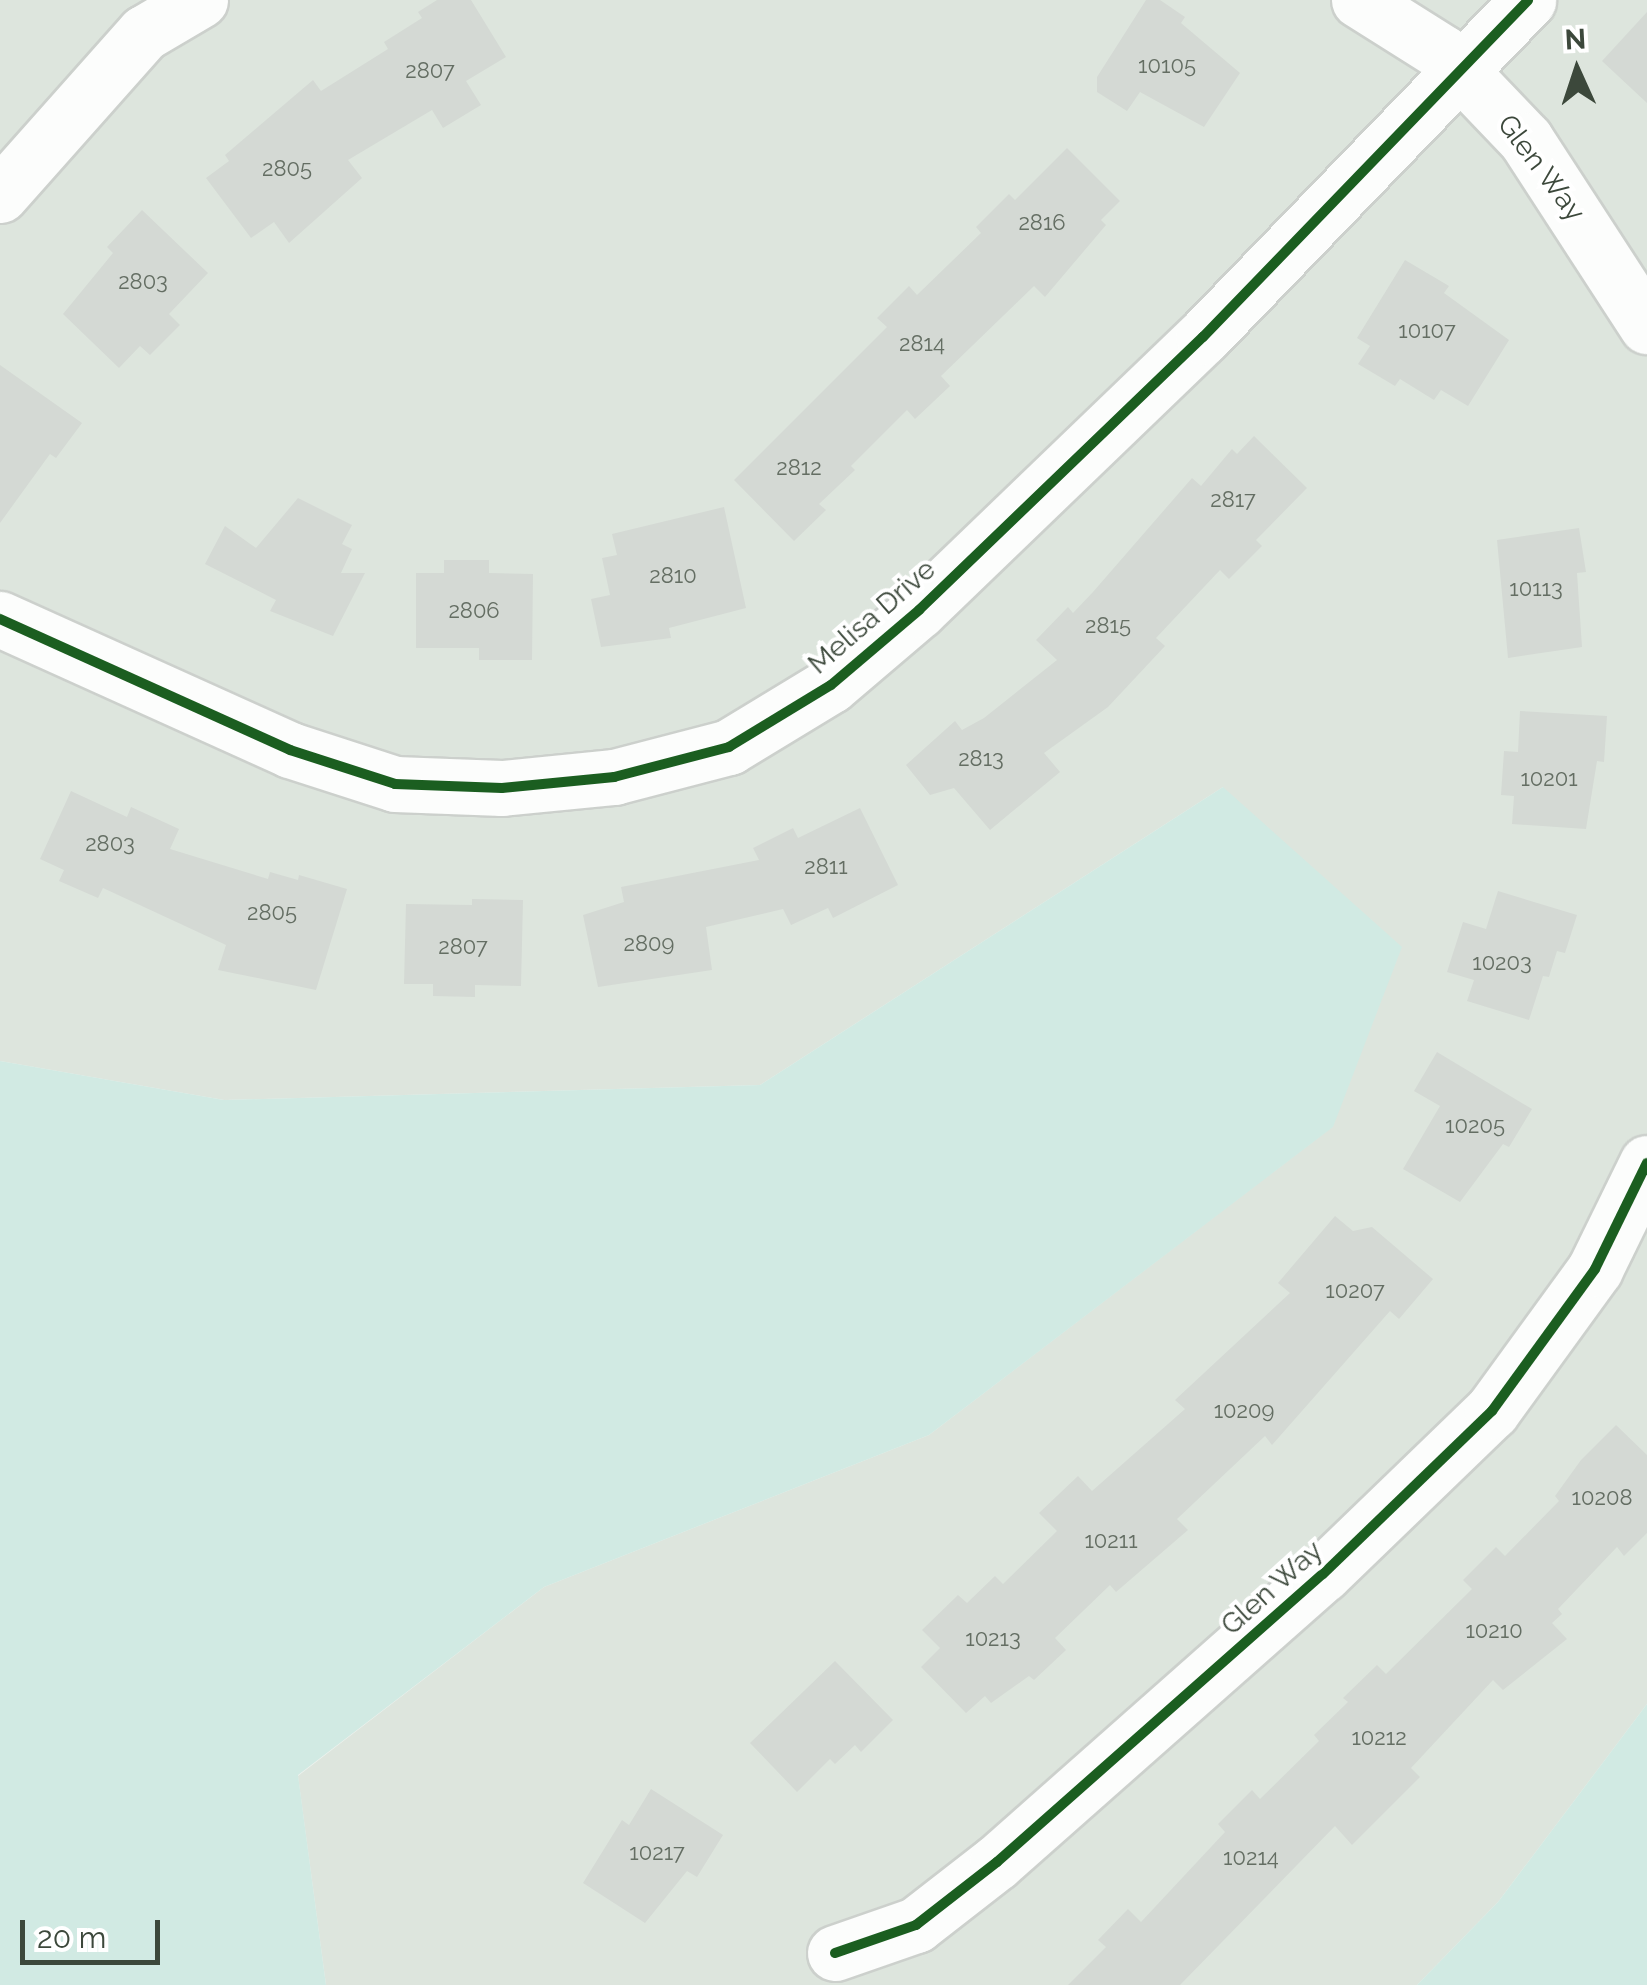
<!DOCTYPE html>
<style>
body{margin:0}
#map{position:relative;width:1647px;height:1985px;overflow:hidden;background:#eef2ee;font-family:Raleway,sans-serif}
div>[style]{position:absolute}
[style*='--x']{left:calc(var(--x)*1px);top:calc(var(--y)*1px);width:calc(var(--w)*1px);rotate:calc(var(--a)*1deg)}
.residential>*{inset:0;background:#dde5dd}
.green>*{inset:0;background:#d1eae3}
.building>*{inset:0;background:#d4d9d4}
.roads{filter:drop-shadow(2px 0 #ccd0cc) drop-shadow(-2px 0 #ccd0cc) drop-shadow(0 2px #ccd0cc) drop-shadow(0 -2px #ccd0cc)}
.minor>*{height:55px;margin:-27.5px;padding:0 27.5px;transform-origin:27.5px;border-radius:27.5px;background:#fcfdfc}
.cycleway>*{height:10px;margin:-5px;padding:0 5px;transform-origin:5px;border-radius:5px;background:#1b5e20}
span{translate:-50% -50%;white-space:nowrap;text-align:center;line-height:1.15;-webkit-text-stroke:8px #fff;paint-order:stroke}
.number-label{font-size:22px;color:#646e63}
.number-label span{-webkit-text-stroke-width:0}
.street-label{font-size:28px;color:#3c483b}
.north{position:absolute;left:1527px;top:20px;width:100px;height:100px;-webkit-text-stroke:8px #fff;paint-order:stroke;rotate:357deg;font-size:28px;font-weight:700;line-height:40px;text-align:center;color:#3c483b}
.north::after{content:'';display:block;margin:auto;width:35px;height:45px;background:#3c483b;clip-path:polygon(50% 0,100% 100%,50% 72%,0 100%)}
.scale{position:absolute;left:20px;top:1920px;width:140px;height:45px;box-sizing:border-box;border:5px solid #3c483b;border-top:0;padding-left:12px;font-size:30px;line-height:35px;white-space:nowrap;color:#3c483b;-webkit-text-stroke:8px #fff;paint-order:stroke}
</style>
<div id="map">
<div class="residential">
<i style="clip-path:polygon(0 0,1647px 0,1647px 1704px,1498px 1902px,1417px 1985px,326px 1985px,298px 1776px,544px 1587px,929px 1435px,1332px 1127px,1223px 787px,760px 1085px,224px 1100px,0 1061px)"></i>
</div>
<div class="green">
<i style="clip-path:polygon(1223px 787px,1402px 947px,1333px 1127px,929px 1435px,544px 1587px,298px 1775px,326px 1985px,0 1985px,0 1061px,224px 1100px,760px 1085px)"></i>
<i style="clip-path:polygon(1647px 1704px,1647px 1985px,1417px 1985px,1498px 1902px)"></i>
</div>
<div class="building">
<i style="clip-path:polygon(437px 0,471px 0,506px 57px,466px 81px,481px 105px,443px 128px,432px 110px,348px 160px,362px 178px,289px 243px,274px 222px,251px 238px,206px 178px,229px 161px,225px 155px,313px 80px,321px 91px,388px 49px,384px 42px,422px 18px,418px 12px)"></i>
<i style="clip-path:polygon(1146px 0,1160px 0,1185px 17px,1181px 23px,1240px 73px,1204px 127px,1140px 92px,1127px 111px,1097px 92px,1097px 77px)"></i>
<i style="clip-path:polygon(1647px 12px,1647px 103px,1602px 61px)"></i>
<i style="clip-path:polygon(1067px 148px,1120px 201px,1101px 220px,1106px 225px,1045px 297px,1034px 286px,941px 376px,950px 386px,915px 419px,907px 410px,851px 466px,855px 470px,819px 504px,826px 510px,794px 541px,734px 480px,887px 327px,877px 318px,909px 286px,917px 295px,981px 233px,976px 227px,1009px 194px,1015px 200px)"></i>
<i style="clip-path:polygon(142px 210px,208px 273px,169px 314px,180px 325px,150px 355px,140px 346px,119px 368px,63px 314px,113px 253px,107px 247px)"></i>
<i style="clip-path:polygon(1405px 260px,1449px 286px,1444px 293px,1509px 340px,1468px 406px,1441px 390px,1434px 400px,1400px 379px,1395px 386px,1358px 364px,1370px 346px,1357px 338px)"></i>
<i style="clip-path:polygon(0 365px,82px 423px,56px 458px,50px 454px,0 523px)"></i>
<i style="clip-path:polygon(1254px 436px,1307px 488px,1256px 540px,1262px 546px,1229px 579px,1220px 570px,1156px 638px,1165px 646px,1108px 707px,1044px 753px,1060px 772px,990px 830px,954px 788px,930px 795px,906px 765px,955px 721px,962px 730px,984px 718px,1057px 660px,1036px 640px,1068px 607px,1073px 613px,1093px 592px,1192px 478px,1201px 486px,1232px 449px,1237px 454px)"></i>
<i style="clip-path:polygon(298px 498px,352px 525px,342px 544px,352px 549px,341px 573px,365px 573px,333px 636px,270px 611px,276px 600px,205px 564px,225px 526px,256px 548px)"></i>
<i style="clip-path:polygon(724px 507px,746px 608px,669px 628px,671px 638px,601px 647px,591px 599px,610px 595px,602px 558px,617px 555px,612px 534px)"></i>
<i style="clip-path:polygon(1579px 528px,1586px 572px,1577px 573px,1582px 647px,1508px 658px,1497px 540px)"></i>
<i style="clip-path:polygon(444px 560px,489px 560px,489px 573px,533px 574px,532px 660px,479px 660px,479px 648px,416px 648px,416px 573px,444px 573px)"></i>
<i style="clip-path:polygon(1520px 711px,1607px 716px,1604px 762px,1597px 761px,1586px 829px,1512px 824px,1514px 796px,1501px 795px,1504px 751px,1518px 752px)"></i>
<i style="clip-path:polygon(71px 791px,127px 817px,131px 807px,179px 829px,170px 849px,268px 879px,270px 872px,298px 880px,299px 875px,347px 889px,316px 990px,218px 970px,226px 945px,103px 888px,98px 898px,59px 881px,64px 870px,40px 859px)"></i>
<i style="clip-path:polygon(860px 808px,898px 885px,833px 918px,828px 908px,791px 925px,783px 909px,706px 927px,712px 970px,598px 987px,583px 915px,624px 902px,621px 887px,759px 860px,753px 848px,793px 828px,798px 838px)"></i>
<i style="clip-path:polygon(1498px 891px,1577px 915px,1565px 953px,1557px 951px,1549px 977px,1543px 976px,1529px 1020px,1467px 1001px,1474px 980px,1447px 972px,1463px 922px,1486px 929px)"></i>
<i style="clip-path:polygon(472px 899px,523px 900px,521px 986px,475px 985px,475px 997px,433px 996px,433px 984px,404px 984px,406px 904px,472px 905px)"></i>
<i style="clip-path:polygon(1437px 1052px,1532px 1109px,1509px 1147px,1503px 1144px,1460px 1202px,1403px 1169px,1440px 1106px,1414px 1091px)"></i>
<i style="clip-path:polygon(1335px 1216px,1353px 1231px,1372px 1227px,1433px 1279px,1399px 1319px,1390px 1311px,1272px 1445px,1265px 1436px,1177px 1519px,1188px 1530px,1116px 1592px,1110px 1585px,1055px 1638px,1066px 1650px,1034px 1680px,1029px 1676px,991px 1703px,985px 1696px,966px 1713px,921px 1667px,940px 1648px,922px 1630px,958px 1595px,967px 1603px,995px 1576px,1003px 1584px,1057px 1531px,1039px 1513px,1078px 1476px,1092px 1491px,1185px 1409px,1175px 1400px,1290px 1293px,1278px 1283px)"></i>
<i style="clip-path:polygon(1616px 1425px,1647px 1455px,1647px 1533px,1624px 1556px,1617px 1547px,1558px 1609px,1562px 1614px,1552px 1623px,1567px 1639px,1503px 1690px,1493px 1680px,1411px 1768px,1420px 1777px,1352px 1845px,1335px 1826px,1180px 1985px,1068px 1985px,1106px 1947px,1098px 1940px,1128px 1909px,1141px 1922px,1225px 1832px,1218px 1824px,1252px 1790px,1260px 1799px,1319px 1741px,1314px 1735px,1348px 1702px,1343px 1698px,1377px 1665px,1386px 1674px,1472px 1589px,1463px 1580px,1496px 1547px,1505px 1556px,1559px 1501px,1555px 1496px,1581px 1460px)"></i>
<i style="clip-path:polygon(835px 1661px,893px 1720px,861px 1752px,855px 1745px,835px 1764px,830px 1759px,797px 1792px,750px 1743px)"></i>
<i style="clip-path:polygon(651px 1789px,723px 1835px,697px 1877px,687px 1871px,645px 1923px,583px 1883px,622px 1820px,629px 1825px)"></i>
</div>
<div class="roads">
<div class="minor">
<i style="--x:1359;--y:0;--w:99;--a:32.2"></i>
<i style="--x:1443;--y:53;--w:120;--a:46.3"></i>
<i style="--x:1526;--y:140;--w:222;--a:57"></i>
<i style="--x:0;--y:195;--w:217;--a:-48.4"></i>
<i style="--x:144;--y:33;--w:65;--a:-30.5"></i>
<i style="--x:0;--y:619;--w:318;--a:24.3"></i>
<i style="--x:290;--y:750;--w:110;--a:17.9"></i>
<i style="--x:395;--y:784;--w:107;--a:2.1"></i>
<i style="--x:502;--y:788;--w:113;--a:-5.6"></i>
<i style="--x:614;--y:777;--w:119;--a:-14.6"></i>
<i style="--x:729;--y:747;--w:119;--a:-31.3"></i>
<i style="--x:831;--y:685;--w:116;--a:-40.4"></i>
<i style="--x:919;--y:610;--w:394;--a:-43.9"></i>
<i style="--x:1203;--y:337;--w:468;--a:-46"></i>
<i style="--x:835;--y:1953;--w:86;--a:-19.1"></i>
<i style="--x:916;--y:1925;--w:103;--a:-37.9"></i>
<i style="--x:997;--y:1862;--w:435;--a:-41.5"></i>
<i style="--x:1323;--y:1574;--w:235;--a:-44"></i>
<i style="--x:1492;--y:1411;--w:175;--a:-54"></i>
<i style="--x:1595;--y:1269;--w:118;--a:-63.9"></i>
</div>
</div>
<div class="cycleway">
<i style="--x:0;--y:619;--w:318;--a:24.3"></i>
<i style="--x:290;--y:750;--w:110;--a:17.9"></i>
<i style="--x:395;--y:784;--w:107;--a:2.1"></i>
<i style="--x:502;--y:788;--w:113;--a:-5.6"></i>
<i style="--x:614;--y:777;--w:119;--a:-14.6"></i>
<i style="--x:729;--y:747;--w:119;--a:-31.3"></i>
<i style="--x:831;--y:685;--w:116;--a:-40.4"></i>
<i style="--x:919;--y:610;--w:394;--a:-43.9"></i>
<i style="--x:1203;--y:337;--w:468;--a:-46"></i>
<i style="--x:835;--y:1953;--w:86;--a:-19.1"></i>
<i style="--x:916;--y:1925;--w:103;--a:-37.9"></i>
<i style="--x:997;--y:1862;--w:435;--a:-41.5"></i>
<i style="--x:1323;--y:1574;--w:235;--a:-44"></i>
<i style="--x:1492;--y:1411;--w:175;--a:-54"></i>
<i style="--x:1595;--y:1269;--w:118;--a:-63.9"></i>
</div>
<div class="number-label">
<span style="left:1167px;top:66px">10105</span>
<span style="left:430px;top:71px">2807</span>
<span style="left:287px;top:169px">2805</span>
<span style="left:1042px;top:223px">2816</span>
<span style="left:143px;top:282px">2803</span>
<span style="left:1427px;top:331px">10107</span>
<span style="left:922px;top:344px">2814</span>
<span style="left:799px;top:468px">2812</span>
<span style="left:1233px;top:500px">2817</span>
<span style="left:673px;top:576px">2810</span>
<span style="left:1536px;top:589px">10113</span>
<span style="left:474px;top:611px">2806</span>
<span style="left:1108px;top:626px">2815</span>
<span style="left:981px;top:759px">2813</span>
<span style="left:1549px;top:779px">10201</span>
<span style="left:110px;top:844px">2803</span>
<span style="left:826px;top:867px">2811</span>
<span style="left:272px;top:913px">2805</span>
<span style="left:649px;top:944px">2809</span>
<span style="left:463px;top:947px">2807</span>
<span style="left:1502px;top:963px">10203</span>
<span style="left:1475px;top:1126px">10205</span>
<span style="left:1355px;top:1291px">10207</span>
<span style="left:1244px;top:1411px">10209</span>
<span style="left:1602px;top:1498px">10208</span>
<span style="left:1111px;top:1541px">10211</span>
<span style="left:1494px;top:1631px">10210</span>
<span style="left:993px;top:1639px">10213</span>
<span style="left:1379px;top:1738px">10212</span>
<span style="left:657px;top:1853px">10217</span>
<span style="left:1251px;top:1858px">10214</span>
</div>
<div class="street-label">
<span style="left:1541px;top:168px;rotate:53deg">Glen Way</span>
<span style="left:872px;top:617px;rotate:-41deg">Melisa Drive</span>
<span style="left:1272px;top:1588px;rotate:-42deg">Glen Way</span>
</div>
<div class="north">N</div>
<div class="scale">20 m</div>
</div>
